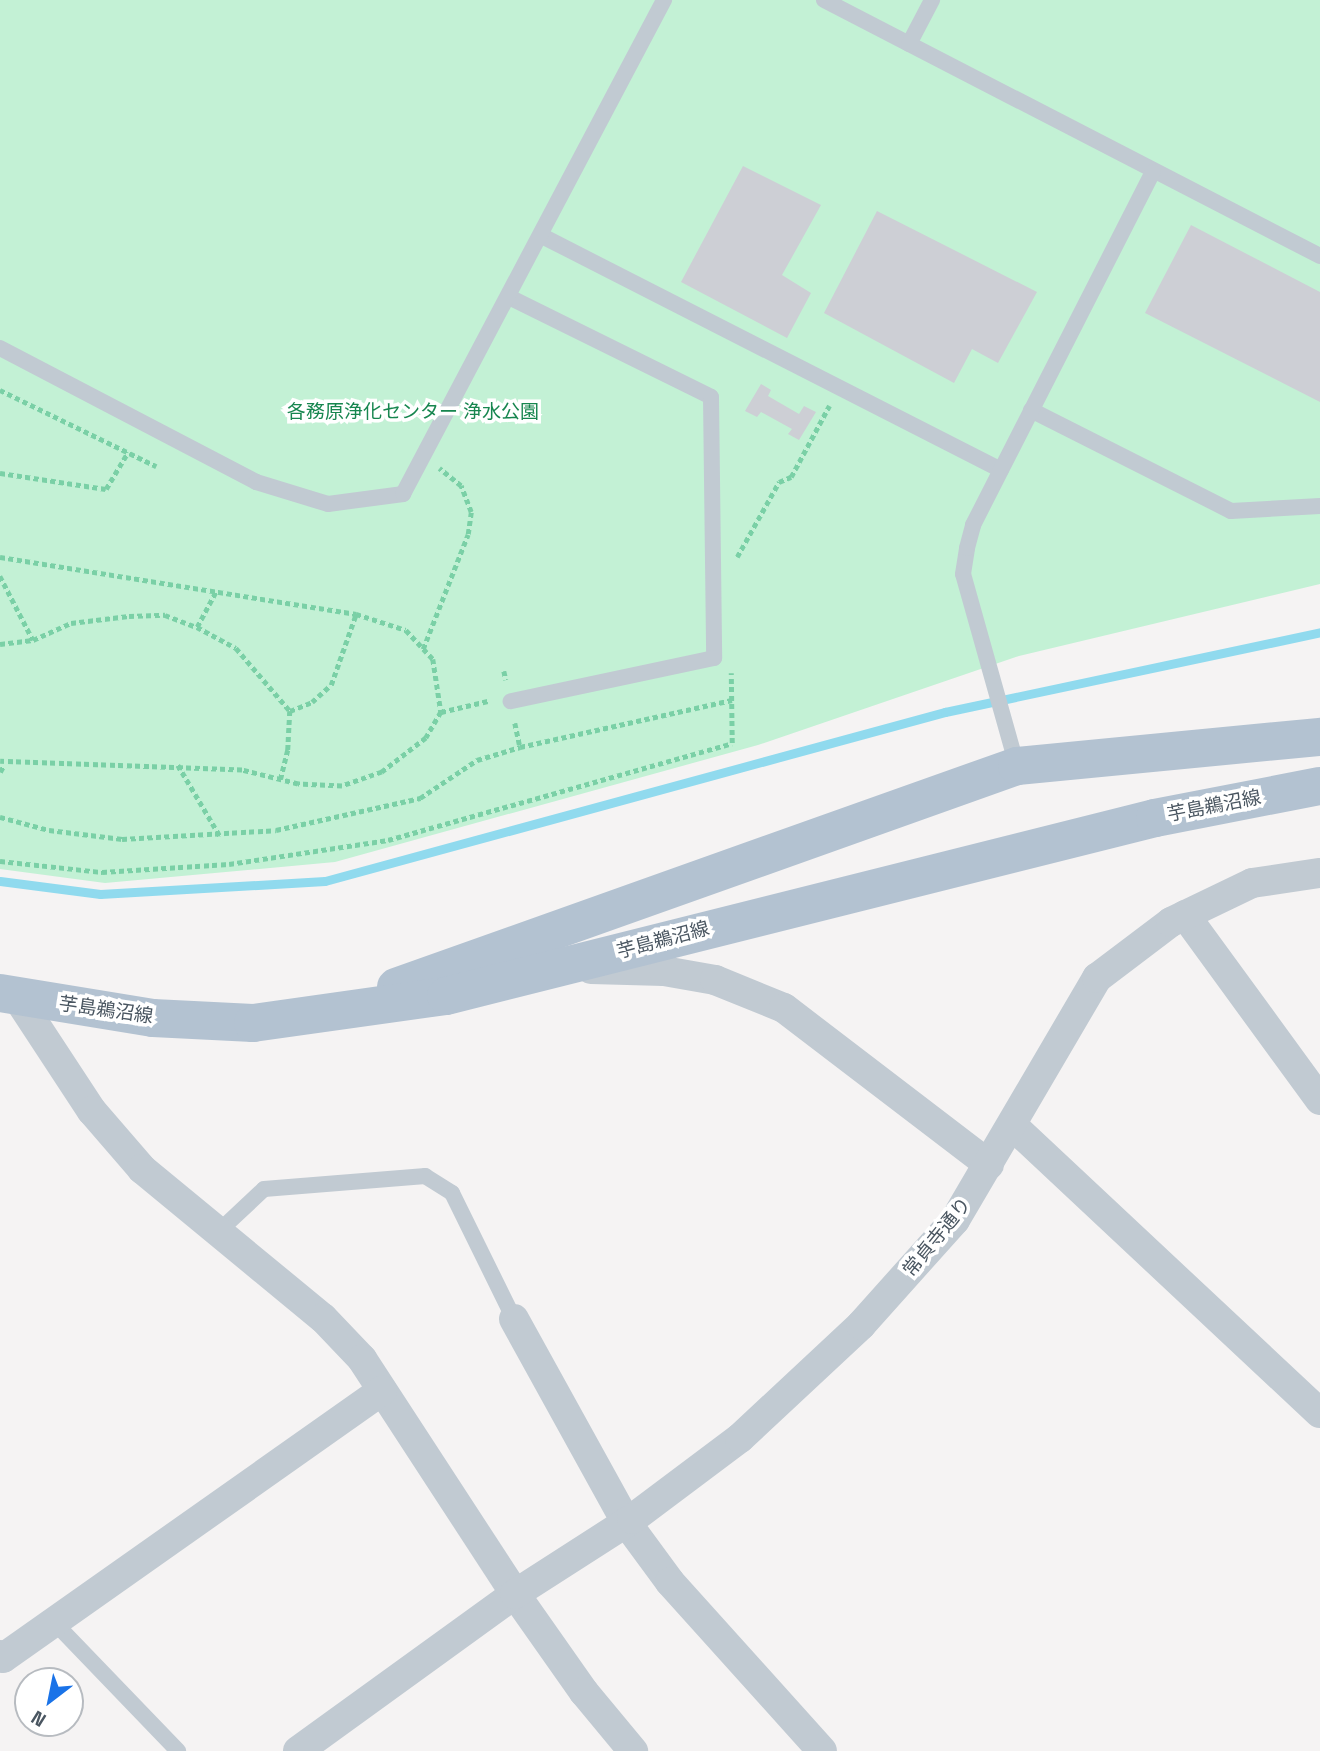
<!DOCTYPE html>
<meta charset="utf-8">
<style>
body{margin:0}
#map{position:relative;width:1320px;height:1751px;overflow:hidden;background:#f5f3f3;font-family:"Space Grotesk","Noto Sans JP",sans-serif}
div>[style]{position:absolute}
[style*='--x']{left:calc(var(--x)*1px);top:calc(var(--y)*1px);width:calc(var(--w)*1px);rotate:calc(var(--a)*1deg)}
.green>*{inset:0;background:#c3f1d5}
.stream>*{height:9px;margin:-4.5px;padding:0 4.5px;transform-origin:4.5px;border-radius:4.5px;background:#90daee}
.building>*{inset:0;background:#cdcfd5}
.path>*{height:4.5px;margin-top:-2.25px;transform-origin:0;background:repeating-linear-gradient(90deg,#7ad0a6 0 5px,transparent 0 8.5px)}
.service>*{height:16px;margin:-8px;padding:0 8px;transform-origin:8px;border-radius:8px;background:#c1cad2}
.minor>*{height:30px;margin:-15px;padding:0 15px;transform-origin:15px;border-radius:15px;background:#c1cad2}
.primary>*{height:38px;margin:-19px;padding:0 19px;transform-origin:19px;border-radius:19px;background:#b3c2d1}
span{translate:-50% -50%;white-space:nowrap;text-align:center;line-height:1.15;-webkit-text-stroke:7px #fff;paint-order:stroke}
.park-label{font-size:19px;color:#17864f}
.street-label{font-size:19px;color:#4a5661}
.north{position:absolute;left:14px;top:1667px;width:70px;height:70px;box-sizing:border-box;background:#fff;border:2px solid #b7bbc0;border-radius:50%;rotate:212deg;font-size:19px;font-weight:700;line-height:28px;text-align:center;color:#4a5661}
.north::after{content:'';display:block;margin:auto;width:24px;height:32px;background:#1a73e8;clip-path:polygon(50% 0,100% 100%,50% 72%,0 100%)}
</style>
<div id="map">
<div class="green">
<i style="clip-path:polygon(0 0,1320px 0,1320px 584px,1019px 656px,758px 745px,335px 862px,105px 883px,0 869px)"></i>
</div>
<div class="stream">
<i style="--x:0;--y:881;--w:101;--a:7.4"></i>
<i style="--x:100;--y:894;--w:225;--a:-3.3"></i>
<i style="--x:325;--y:881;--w:643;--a:-15.25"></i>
<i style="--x:945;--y:712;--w:383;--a:-12"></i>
</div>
<div class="building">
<i style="clip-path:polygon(743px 166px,821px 205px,782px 275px,811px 293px,787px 338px,681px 282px)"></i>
<i style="clip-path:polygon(877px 211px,1037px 292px,998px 363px,972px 349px,954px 383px,824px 313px)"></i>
<i style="clip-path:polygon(1191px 225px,1320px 292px,1320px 402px,1145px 313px)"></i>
<i style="clip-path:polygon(761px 384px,771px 390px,768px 396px,799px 414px,804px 406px,816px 412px,799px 440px,788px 434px,792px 429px,761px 412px,757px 417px,745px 411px)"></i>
</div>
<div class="path">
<i style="--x:0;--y:390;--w:174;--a:26"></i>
<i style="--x:0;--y:473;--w:107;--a:8.6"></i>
<i style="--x:106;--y:489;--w:43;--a:-59.3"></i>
<i style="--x:0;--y:557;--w:361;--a:9.1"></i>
<i style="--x:356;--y:614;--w:52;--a:17.7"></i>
<i style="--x:406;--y:630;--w:40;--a:47"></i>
<i style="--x:433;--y:659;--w:54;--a:81.4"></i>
<i style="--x:441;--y:712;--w:30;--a:120"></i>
<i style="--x:426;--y:738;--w:56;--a:142.3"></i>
<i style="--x:382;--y:772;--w:42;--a:160.7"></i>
<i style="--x:342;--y:786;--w:44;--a:-177.4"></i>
<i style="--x:298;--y:784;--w:58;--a:-166"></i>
<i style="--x:242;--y:770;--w:242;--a:-177.9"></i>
<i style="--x:737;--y:557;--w:86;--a:-60.8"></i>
<i style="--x:779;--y:482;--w:13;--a:-23"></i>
<i style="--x:791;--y:477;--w:81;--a:-61.8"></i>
<i style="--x:0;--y:576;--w:72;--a:62.7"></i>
<i style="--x:197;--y:627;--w:40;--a:-62"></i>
<i style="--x:0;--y:644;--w:33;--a:-7"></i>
<i style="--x:33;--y:640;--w:42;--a:-24.1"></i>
<i style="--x:71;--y:623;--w:58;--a:-6.9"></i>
<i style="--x:129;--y:616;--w:36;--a:-2"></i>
<i style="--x:165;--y:615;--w:34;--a:21"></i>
<i style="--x:197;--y:627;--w:44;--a:28.3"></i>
<i style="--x:236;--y:648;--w:83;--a:49.4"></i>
<i style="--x:290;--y:711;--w:39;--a:93"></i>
<i style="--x:288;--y:750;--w:30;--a:104"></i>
<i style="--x:423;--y:649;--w:123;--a:-68.6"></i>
<i style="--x:468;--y:534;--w:22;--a:-82"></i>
<i style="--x:471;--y:512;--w:28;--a:-111"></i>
<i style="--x:461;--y:486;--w:28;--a:-141"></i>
<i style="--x:504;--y:671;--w:9;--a:77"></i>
<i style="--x:290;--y:711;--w:24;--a:-22"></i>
<i style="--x:312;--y:702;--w:25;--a:-42"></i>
<i style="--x:331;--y:685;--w:75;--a:-70.6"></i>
<i style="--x:441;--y:712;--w:48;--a:-13.2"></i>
<i style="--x:515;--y:723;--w:25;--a:78"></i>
<i style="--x:520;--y:747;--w:217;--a:-12.5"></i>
<i style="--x:178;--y:765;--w:82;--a:59.4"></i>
<i style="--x:0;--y:772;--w:8;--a:-60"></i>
<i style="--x:0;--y:817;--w:51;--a:14.9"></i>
<i style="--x:49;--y:830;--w:74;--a:7"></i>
<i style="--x:122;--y:839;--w:154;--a:-3.3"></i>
<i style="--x:276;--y:830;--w:148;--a:-12.5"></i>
<i style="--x:420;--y:798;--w:69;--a:-33.7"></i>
<i style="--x:477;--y:760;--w:45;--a:-16.8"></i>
<i style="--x:0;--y:861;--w:103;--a:6.2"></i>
<i style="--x:102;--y:872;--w:127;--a:-3.6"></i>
<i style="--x:229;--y:864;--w:161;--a:-8.6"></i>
<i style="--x:388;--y:840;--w:357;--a:-15.7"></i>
<i style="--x:732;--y:743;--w:70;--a:-90.8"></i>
</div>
<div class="service">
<i style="--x:824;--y:0;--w:558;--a:27.3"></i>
<i style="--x:909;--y:44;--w:50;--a:-62.4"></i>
<i style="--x:542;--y:236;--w:515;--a:27.01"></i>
<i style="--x:509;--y:297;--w:225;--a:26.3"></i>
<i style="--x:711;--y:397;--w:261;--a:89.3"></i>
<i style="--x:714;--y:658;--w:208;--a:168"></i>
<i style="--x:0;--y:348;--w:289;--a:27.6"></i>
<i style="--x:256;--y:482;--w:75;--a:17"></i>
<i style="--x:328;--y:504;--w:76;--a:-7.6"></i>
<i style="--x:403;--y:494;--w:559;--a:-62.15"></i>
<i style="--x:1031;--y:410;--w:224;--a:26.8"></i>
<i style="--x:1231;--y:511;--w:89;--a:-3.2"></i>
<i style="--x:1017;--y:766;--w:199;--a:-105.7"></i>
<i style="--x:963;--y:574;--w:26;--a:-81"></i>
<i style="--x:967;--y:548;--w:24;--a:-75"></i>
<i style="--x:973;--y:525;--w:396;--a:-63"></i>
<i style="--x:217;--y:1233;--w:64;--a:-43.1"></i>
<i style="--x:264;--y:1189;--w:162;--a:-4.6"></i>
<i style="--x:425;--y:1176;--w:32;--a:32"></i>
<i style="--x:452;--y:1193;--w:140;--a:63.8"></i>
<i style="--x:52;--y:1620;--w:182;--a:46.1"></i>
</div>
<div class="minor">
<i style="--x:1185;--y:915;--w:229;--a:53.9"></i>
<i style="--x:591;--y:969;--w:73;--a:1.6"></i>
<i style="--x:664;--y:971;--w:52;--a:10"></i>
<i style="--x:715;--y:980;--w:74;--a:22.1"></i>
<i style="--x:784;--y:1008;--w:258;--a:37.4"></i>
<i style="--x:17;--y:997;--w:136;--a:56.7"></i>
<i style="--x:92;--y:1111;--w:77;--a:49.2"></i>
<i style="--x:142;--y:1169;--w:234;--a:39.5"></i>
<i style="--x:323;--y:1318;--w:57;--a:46.4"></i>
<i style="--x:362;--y:1359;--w:280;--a:56.9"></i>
<i style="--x:515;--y:1594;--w:120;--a:54.9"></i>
<i style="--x:584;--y:1692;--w:77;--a:50.3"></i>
<i style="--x:1013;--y:1126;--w:420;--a:43.1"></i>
<i style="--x:514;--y:1319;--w:232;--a:61.1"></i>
<i style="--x:626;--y:1522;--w:74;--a:53.7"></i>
<i style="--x:670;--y:1582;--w:227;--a:48"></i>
<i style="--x:0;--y:1655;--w:4;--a:45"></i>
<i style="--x:3;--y:1658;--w:464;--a:-35.2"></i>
<i style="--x:298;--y:1751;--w:268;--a:-35.9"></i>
<i style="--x:515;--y:1594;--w:139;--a:-32.7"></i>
<i style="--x:632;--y:1519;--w:135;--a:-36.9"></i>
<i style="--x:740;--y:1438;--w:166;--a:-43"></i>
<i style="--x:861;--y:1325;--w:141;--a:-48.2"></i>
<i style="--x:955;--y:1220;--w:281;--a:-59.6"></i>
<i style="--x:1097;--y:978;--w:93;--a:-37.1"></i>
<i style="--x:1171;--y:922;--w:90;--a:-25.7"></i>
<i style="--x:1252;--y:883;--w:69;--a:-8.4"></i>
</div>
<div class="primary">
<i style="--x:396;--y:987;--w:659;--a:-19.59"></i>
<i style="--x:1017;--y:766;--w:304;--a:-5.5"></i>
<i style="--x:0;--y:993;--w:155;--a:9.3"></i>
<i style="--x:153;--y:1018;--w:100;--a:2.9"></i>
<i style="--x:253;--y:1023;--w:195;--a:-8"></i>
<i style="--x:446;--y:996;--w:731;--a:-14.09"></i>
<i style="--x:1155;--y:818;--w:168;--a:-11"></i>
</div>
<div class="park-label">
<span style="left:413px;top:412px">各務原浄化センター 浄水公園</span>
</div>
<div class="street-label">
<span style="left:1214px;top:806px;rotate:-11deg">芋島鵜沼線</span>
<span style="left:663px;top:940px;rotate:-15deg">芋島鵜沼線</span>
<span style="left:106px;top:1010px;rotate:8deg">芋島鵜沼線</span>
<span style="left:937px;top:1237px;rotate:-51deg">常貞寺通り</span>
</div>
<div class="north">N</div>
</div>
